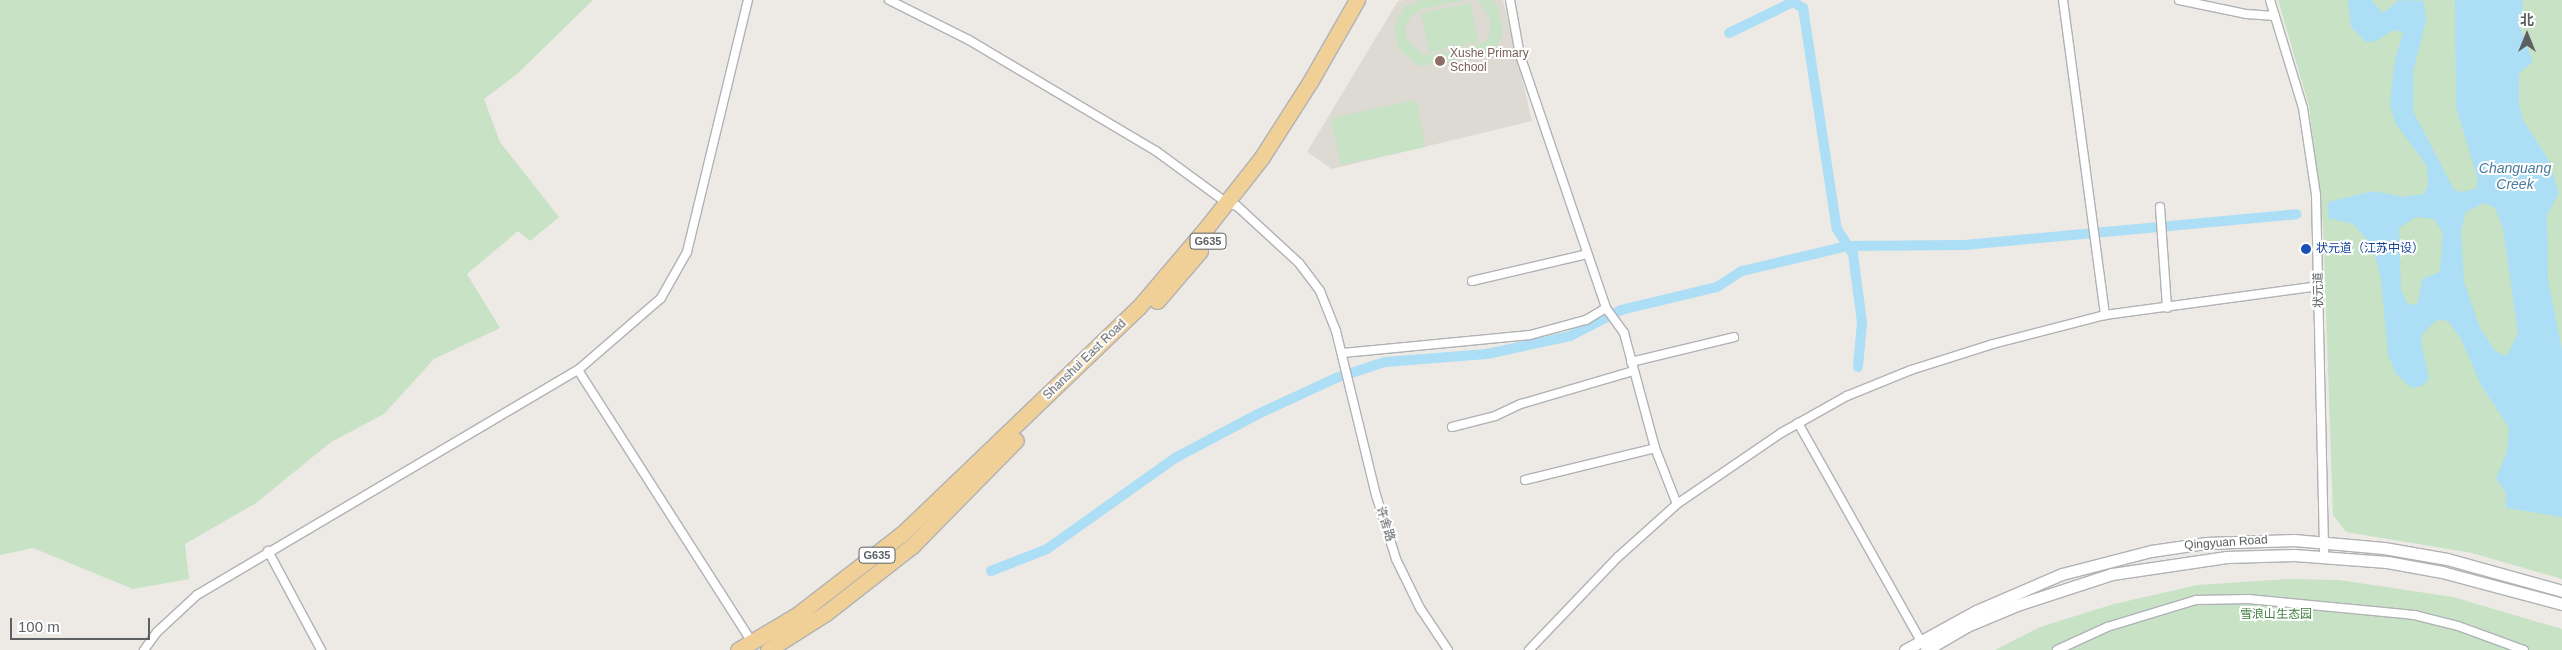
<!DOCTYPE html>
<meta charset="utf-8">
<style>
body{margin:0}
#map{position:relative;width:2562px;height:650px;overflow:hidden;background:#edeae5;font-family:Arial,"Noto Sans SC",sans-serif}
div>[style]{position:absolute}
[style*='--x']{left:calc(var(--x)*1px);top:calc(var(--y)*1px);width:calc(var(--w)*1px);rotate:calc(var(--a)*1deg)}
.education>*{inset:0;background:#ddd9d3}
.green>*{inset:0;background:#c7e2c4;transform-origin:0 0}
.water>*{inset:0;background:#acdef5}
.canal>*{height:10px;margin:-5px;padding:0 5px;transform-origin:5px;border-radius:5px;background:#acdef5}
.roads{filter:drop-shadow(1px 0 #b0b2b5) drop-shadow(-1px 0 #b0b2b5) drop-shadow(0 1px #b0b2b5) drop-shadow(0 -1px #b0b2b5)}
.street>*{height:8px;margin:-4px;padding:0 4px;transform-origin:4px;border-radius:4px;background:#fff}
.secondary>*{height:11px;margin:-5.5px;padding:0 5.5px;transform-origin:5.5px;border-radius:5.5px;background:#fff}
.highway>*{height:15px;margin:-7.5px;padding:0 7.5px;transform-origin:7.5px;border-radius:7.5px;background:#f1d098}
.dots>*{width:14px;height:14px;translate:-50% -50%;box-sizing:border-box;border:2px solid #fff;border-radius:50%}
span{translate:-50% -50%;white-space:nowrap;text-align:center;line-height:1.15;-webkit-text-stroke:4px #fff;paint-order:stroke}
.shield-label span{padding:1px 4px;background:#fff;border:1px solid;border-radius:4px;-webkit-text-stroke-width:0}
.shield-label{font-size:11px;color:#5c6063;font-weight:700}
.education-label{font-size:12px;color:#785e54}
.left{translate:0 -50%;text-align:left}
.transit-label{font-size:12px;color:#164399}
.street-label{font-size:12px;color:#5c6063}
.park-label{font-size:12px;color:#43803f}
.water-label{font-size:14px;color:#487b9d;font-style:italic}
.north{position:absolute;left:2502px;top:10px;width:50px;height:50px;-webkit-text-stroke:4px #fff;paint-order:stroke;rotate:0deg;font-size:14px;font-weight:700;line-height:20px;text-align:center;color:#5c6063}
.north::after{content:'';display:block;margin:auto;width:18px;height:22px;background:#5c6063;clip-path:polygon(50% 0,100% 100%,50% 72%,0 100%)}
.scale{position:absolute;left:10px;top:618px;width:140px;height:22px;box-sizing:border-box;border:2px solid #5c6063;border-top:0;padding-left:6px;font-size:15px;line-height:18px;white-space:nowrap;color:#5c6063;-webkit-text-stroke:4px #fff;paint-order:stroke}
</style>
<div id="map">
<div class="education">
<i style="clip-path:polygon(1404px 0,1503px 0,1532px 121px,1332px 169px,1307px 152px,1398px 1px)"></i>
</div>
<div class="green">
<i style="clip-path:polygon(0 0,593px 0,517px 74px,484px 99px,500px 142px,559px 217px,530px 241px,518px 231px,467px 274px,500px 328px,434px 359px,384px 414px,331px 442px,256px 503px,185px 544px,189px 579px,133px 589px,33px 548px,0 555px)"></i>
<i style="clip-path:polygon(1423px 0,1466px 0,1421px 9px,1412px 15px,1406px 25px,1406px 38px,1422px 54px,1430px 55px,1482px 44px,1489px 38px,1491px 20px,1480px 2px,1475px 0,1492px 0,1499px 10px,1503px 33px,1500px 41px,1487px 55px,1418px 66px,1399px 49px,1394px 26px,1404px 7px)"></i>
<i style="clip-path:polygon(2278px 0,2562px 0,2562px 579px,2472px 553px,2346px 532px,2333px 515px,2323px 224px,2309px 106px)"></i>
<i style="left:1470px;top:3px;width:40px;height:50px;rotate:78deg"></i>
<i style="left:1416px;top:100px;width:48px;height:87px;rotate:78deg"></i>
<i style="clip-path:polygon(2289px 579px,2339px 580px,2453px 597px,2562px 629px,2562px 650px,1995px 650px,2040px 627px,2114px 604px,2198px 585px)"></i>
</div>
<div class="water">
<i style="clip-path:polygon(evenodd,2348px 0,2371px 0,2383px 13px,2399px 0,2424px 1px,2426px 21px,2413px 72px,2413px 111px,2454px 190px,2463px 192px,2477px 188px,2477px 177px,2456px 107px,2455px 0,2523px 0,2520px 27px,2533px 62px,2519px 73px,2519px 104px,2523px 120px,2548px 159px,2559px 193px,2547px 215px,2548px 280px,2562px 350px,2562px 517px,2506px 508px,2506px 493px,2496px 478px,2507px 452px,2509px 428px,2480px 383px,2460px 337px,2448px 321px,2437px 320px,2423px 333px,2421px 343px,2429px 379px,2422px 386px,2412px 388px,2396px 374px,2388px 355px,2381px 279px,2373px 246px,2353px 224px,2328px 218px,2328px 202px,2373px 191px,2403px 197px,2424px 194px,2428px 185px,2427px 166px,2396px 124px,2390px 105px,2395px 60px,2403px 32px,2393px 30px,2376px 41px,2366px 42px,2351px 27px,2348px 0,2484px 203px,2495px 208px,2503px 228px,2518px 333px,2507px 356px,2495px 351px,2480px 328px,2464px 282px,2461px 230px,2466px 212px,2484px 203px,2348px 0,2416px 217px,2434px 219px,2443px 233px,2440px 272px,2422px 279px,2418px 303px,2413px 305px,2407px 303px,2401px 290px,2399px 228px,2416px 217px)"></i>
</div>
<div class="canal">
<i style="--x:1729;--y:33;--w:71;--a:-25.8"></i>
<i style="--x:1793;--y:2;--w:12;--a:31"></i>
<i style="--x:1803;--y:8;--w:224;--a:81.3"></i>
<i style="--x:1837;--y:229;--w:30;--a:57"></i>
<i style="--x:1853;--y:254;--w:69;--a:82.5"></i>
<i style="--x:1862;--y:322;--w:45;--a:95.1"></i>
<i style="--x:991;--y:571;--w:60;--a:-21.4"></i>
<i style="--x:1047;--y:549;--w:157;--a:-35.4"></i>
<i style="--x:1175;--y:458;--w:94;--a:-27.9"></i>
<i style="--x:1258;--y:414;--w:86;--a:-24.8"></i>
<i style="--x:1336;--y:378;--w:52;--a:-18.1"></i>
<i style="--x:1385;--y:362;--w:102;--a:-4.5"></i>
<i style="--x:1487;--y:354;--w:85;--a:-12.2"></i>
<i style="--x:1570;--y:336;--w:57;--a:-27"></i>
<i style="--x:1621;--y:310;--w:99;--a:-13.5"></i>
<i style="--x:1717;--y:287;--w:30;--a:-33"></i>
<i style="--x:1742;--y:271;--w:109;--a:-13.3"></i>
<i style="--x:1848;--y:246;--w:116;--a:-0.5"></i>
<i style="--x:1964;--y:245;--w:334;--a:-5.3"></i>
</div>
<div class="roads">
<div class="street">
<i style="--x:889;--y:0;--w:89;--a:26.6"></i>
<i style="--x:969;--y:40;--w:217;--a:30.7"></i>
<i style="--x:1156;--y:151;--w:88;--a:36.2"></i>
<i style="--x:1227;--y:203;--w:10;--a:17"></i>
<i style="--x:1237;--y:206;--w:84;--a:42.6"></i>
<i style="--x:1299;--y:263;--w:35;--a:53"></i>
<i style="--x:1320;--y:291;--w:43;--a:68.2"></i>
<i style="--x:1336;--y:331;--w:169;--a:76.3"></i>
<i style="--x:1376;--y:495;--w:67;--a:72.6"></i>
<i style="--x:1396;--y:559;--w:55;--a:63.9"></i>
<i style="--x:1420;--y:608;--w:50;--a:56.3"></i>
<i style="--x:1510;--y:0;--w:56;--a:79.7"></i>
<i style="--x:1520;--y:55;--w:267;--a:71.2"></i>
<i style="--x:1606;--y:308;--w:31;--a:54"></i>
<i style="--x:1624;--y:333;--w:119;--a:74.9"></i>
<i style="--x:1655;--y:448;--w:60;--a:68.6"></i>
<i style="--x:2063;--y:0;--w:318;--a:82.4"></i>
<i style="--x:2179;--y:0;--w:68;--a:11.8"></i>
<i style="--x:2246;--y:14;--w:29;--a:4"></i>
<i style="--x:2270;--y:0;--w:113;--a:73"></i>
<i style="--x:2303;--y:108;--w:88;--a:81.5"></i>
<i style="--x:2316;--y:195;--w:361;--a:88.7"></i>
<i style="--x:2160;--y:207;--w:101;--a:86"></i>
<i style="--x:1472;--y:281;--w:118;--a:-13.2"></i>
<i style="--x:1343;--y:353;--w:188;--a:-5.5"></i>
<i style="--x:1530;--y:335;--w:58;--a:-15"></i>
<i style="--x:1586;--y:320;--w:23;--a:-31"></i>
<i style="--x:1631;--y:362;--w:106;--a:-13.6"></i>
<i style="--x:578;--y:370;--w:323;--a:57.4"></i>
<i style="--x:1798;--y:423;--w:253;--a:60.6"></i>
<i style="--x:1452;--y:427;--w:44;--a:-14.3"></i>
<i style="--x:1495;--y:416;--w:29;--a:-25"></i>
<i style="--x:1521;--y:404;--w:117;--a:-16.4"></i>
<i style="--x:1525;--y:480;--w:134;--a:-13.8"></i>
<i style="--x:268;--y:551;--w:112;--a:61.8"></i>
<i style="--x:144;--y:650;--w:22;--a:-54"></i>
<i style="--x:157;--y:632;--w:54;--a:-42.8"></i>
<i style="--x:197;--y:595;--w:442;--a:-30.6"></i>
<i style="--x:578;--y:370;--w:110;--a:-40.9"></i>
<i style="--x:661;--y:298;--w:53;--a:-60.5"></i>
<i style="--x:687;--y:252;--w:259;--a:-76.4"></i>
<i style="--x:1529;--y:650;--w:129;--a:-46.3"></i>
<i style="--x:1618;--y:557;--w:79;--a:-41.9"></i>
<i style="--x:1677;--y:504;--w:126;--a:-34.3"></i>
<i style="--x:1781;--y:433;--w:76;--a:-29.3"></i>
<i style="--x:1847;--y:396;--w:69;--a:-22.1"></i>
<i style="--x:1911;--y:370;--w:86;--a:-17.6"></i>
<i style="--x:1993;--y:344;--w:116;--a:-14.5"></i>
<i style="--x:2105;--y:315;--w:216;--a:-7.7"></i>
<i style="--x:2057;--y:650;--w:55;--a:-24.7"></i>
<i style="--x:2107;--y:627;--w:93;--a:-16.9"></i>
<i style="--x:2196;--y:600;--w:52;--a:-1.1"></i>
<i style="--x:2248;--y:599;--w:167;--a:5.5"></i>
<i style="--x:2414;--y:615;--w:45;--a:14"></i>
<i style="--x:2458;--y:626;--w:70;--a:20"></i>
</div>
<div class="secondary">
<i style="--x:1905;--y:650;--w:81;--a:-28.8"></i>
<i style="--x:1976;--y:611;--w:94;--a:-23.3"></i>
<i style="--x:2062;--y:574;--w:92;--a:-14.5"></i>
<i style="--x:2151;--y:551;--w:56;--a:-8.3"></i>
<i style="--x:2206;--y:543;--w:88;--a:-2"></i>
<i style="--x:2294;--y:540;--w:90;--a:5.1"></i>
<i style="--x:2384;--y:548;--w:64;--a:9.9"></i>
<i style="--x:2447;--y:559;--w:119;--a:15.5"></i>
<i style="--x:1926;--y:650;--w:48;--a:-30.3"></i>
<i style="--x:1967;--y:626;--w:54;--a:-22.8"></i>
<i style="--x:2017;--y:605;--w:100;--a:-18.1"></i>
<i style="--x:2112;--y:574;--w:116;--a:-8.4"></i>
<i style="--x:2227;--y:557;--w:67;--a:-1.7"></i>
<i style="--x:2294;--y:555;--w:93;--a:4.3"></i>
<i style="--x:2387;--y:562;--w:56;--a:10.3"></i>
<i style="--x:2442;--y:572;--w:124;--a:14.9"></i>
</div>
<div class="highway">
<i style="--x:1157;--y:301;--w:66;--a:-49.3"></i>
<i style="--x:738;--y:650;--w:69;--a:-30.7"></i>
<i style="--x:797;--y:615;--w:134;--a:-37.7"></i>
<i style="--x:903;--y:533;--w:325;--a:-43.8"></i>
<i style="--x:1138;--y:308;--w:106;--a:-49.6"></i>
<i style="--x:1207;--y:227;--w:89;--a:-51.8"></i>
<i style="--x:1262;--y:157;--w:89;--a:-57.4"></i>
<i style="--x:1310;--y:82;--w:95;--a:-60.2"></i>
<i style="--x:768;--y:650;--w:69;--a:-32.5"></i>
<i style="--x:826;--y:613;--w:109;--a:-37.9"></i>
<i style="--x:912;--y:546;--w:148;--a:-45.5"></i>
</div>
</div>
<div class="dots">
<i style="left:1440px;top:61px;background:#8d6e63"></i>
<i style="left:2306px;top:249px;background:#1a4fb4"></i>
</div>
<div class="shield-label">
<span style="left:1208px;top:241px">G635</span>
<span style="left:877px;top:555px">G635</span>
</div>
<div class="education-label">
<span class="left" style="left:1450px;top:61px">Xushe Primary<br>School</span>
</div>
<div class="transit-label">
<span class="left" style="left:2316px;top:249px">状元道（江苏中设）</span>
</div>
<div class="street-label">
<span style="left:2319px;top:290px;rotate:-91deg">状元道</span>
<span style="left:1085px;top:360px;rotate:-44deg">Shanshui East Road</span>
<span style="left:1385px;top:524px;rotate:73deg">许舍路</span>
<span style="left:2226px;top:543px;rotate:-4deg">Qingyuan Road</span>
</div>
<div class="park-label">
<span style="left:2276px;top:615px">雪浪山生态园</span>
</div>
<div class="water-label">
<span style="left:2515px;top:176px">Changuang<br>Creek</span>
</div>
<div class="north">北</div>
<div class="scale">100 m</div>
</div>
